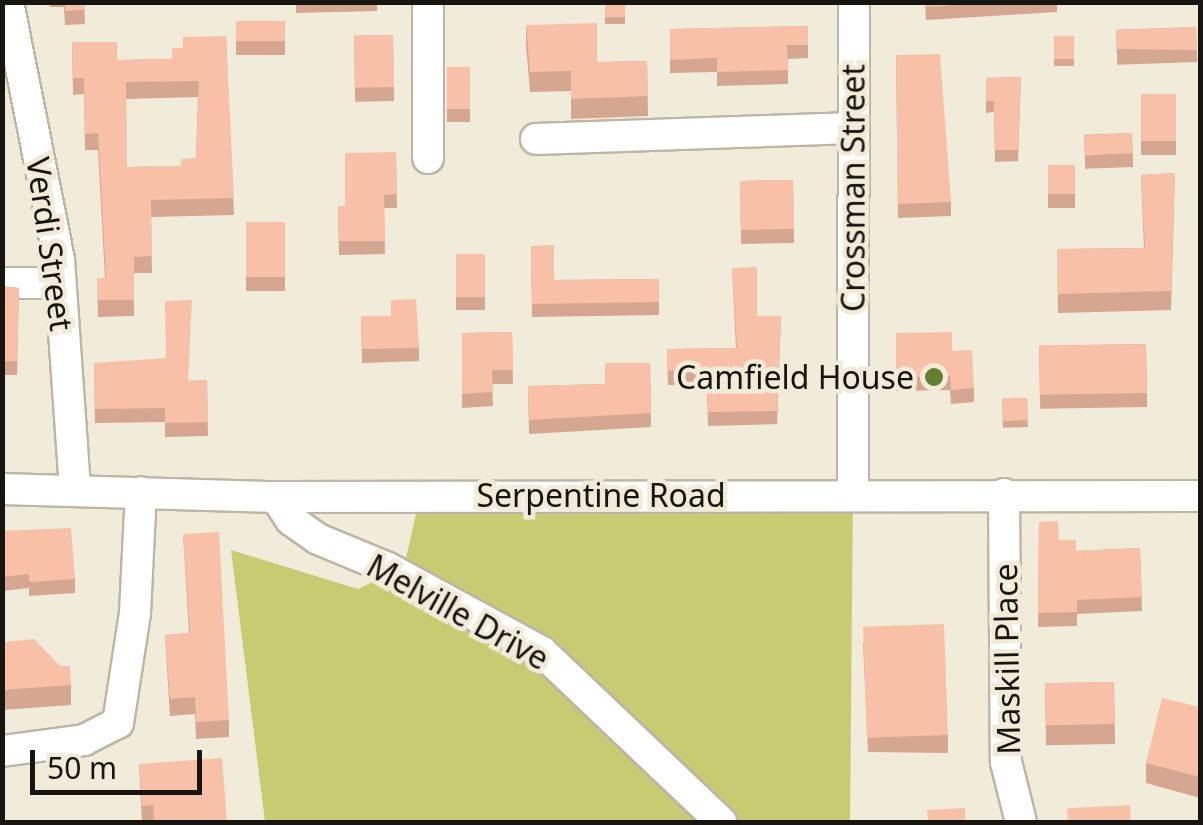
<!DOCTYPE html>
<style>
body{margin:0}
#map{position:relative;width:1203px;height:825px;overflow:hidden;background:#f1ebd9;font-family:"Noto Sans",sans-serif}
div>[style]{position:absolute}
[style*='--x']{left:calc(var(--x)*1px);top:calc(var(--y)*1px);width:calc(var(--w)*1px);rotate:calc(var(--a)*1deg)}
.green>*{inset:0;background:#c9cb73}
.roads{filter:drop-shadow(2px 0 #bcb6a5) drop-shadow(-2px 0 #bcb6a5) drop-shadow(0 2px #bcb6a5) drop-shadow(0 -2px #bcb6a5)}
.minor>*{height:30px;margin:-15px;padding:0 15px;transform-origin:15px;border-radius:15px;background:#fff}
.wall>*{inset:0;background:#d5a690;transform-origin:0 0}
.building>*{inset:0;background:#f8c1a7;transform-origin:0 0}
.dots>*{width:28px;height:28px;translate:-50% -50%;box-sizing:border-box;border:5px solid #f1ebd9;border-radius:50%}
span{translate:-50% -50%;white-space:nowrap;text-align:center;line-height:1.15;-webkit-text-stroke:9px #f1ebd9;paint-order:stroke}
.street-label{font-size:32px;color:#17150f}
.poi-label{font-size:32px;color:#17150f}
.right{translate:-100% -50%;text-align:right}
.frame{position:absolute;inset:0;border:5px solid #17150f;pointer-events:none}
.scale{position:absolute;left:30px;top:750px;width:172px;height:45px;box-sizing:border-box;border:5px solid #17150f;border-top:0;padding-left:12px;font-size:30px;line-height:35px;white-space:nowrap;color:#17150f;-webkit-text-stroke:8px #f1ebd9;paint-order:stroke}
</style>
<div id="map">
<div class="green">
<i style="clip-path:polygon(853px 494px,850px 822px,265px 822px,231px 550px,358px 589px,404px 567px,420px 496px)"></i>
</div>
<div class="roads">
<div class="minor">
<i style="--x:8;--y:2;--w:263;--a:78.8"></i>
<i style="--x:59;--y:260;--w:230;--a:86"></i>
<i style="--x:428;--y:2;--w:156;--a:90"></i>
<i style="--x:536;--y:139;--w:317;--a:-2"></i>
<i style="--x:2;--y:283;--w:58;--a:0"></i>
<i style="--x:2;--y:489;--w:274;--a:1.7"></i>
<i style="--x:276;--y:497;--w:924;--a:-0.06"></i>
<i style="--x:853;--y:494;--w:492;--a:-89.9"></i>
<i style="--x:1004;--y:494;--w:268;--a:89.6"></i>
<i style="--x:1006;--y:762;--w:62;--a:76"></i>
<i style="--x:276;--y:497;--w:27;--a:57"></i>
<i style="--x:291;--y:520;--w:33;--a:35"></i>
<i style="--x:318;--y:539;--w:76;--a:22.5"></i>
<i style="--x:388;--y:568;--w:175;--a:28.6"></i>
<i style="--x:542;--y:652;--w:247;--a:43.5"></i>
<i style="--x:2;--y:751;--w:83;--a:-7.6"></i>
<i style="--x:84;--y:740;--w:38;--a:-27"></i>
<i style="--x:118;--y:723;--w:111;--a:-81.2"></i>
<i style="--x:135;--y:613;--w:121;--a:-87.2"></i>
</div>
</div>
<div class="wall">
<i style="clip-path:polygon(49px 2px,84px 2px,85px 24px,65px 25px,64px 7px,50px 7px)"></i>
<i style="clip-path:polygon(296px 2px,377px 2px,377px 11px,296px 13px)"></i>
<i style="left:605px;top:2px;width:20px;height:22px"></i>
<i style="clip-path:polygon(925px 2px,1057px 2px,1057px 12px,926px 20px)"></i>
<i style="left:285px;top:21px;width:34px;height:49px;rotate:90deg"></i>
<i style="clip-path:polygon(526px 25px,597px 62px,647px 61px,648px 116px,571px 119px,571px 91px,530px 92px,526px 45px)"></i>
<i style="clip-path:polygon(808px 26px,808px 58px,788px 59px,788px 84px,717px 86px,717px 72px,670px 73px,670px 29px)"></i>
<i style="left:1196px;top:27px;width:35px;height:80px;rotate:88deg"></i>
<i style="left:393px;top:35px;width:66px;height:39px;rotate:89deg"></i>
<i style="clip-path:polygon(evenodd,226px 36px,234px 215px,151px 217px,152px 273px,134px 273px,134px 316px,98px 317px,97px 278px,105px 278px,98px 150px,85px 150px,84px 94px,73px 95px,72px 42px,117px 60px,172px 59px,183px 48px,226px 36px,198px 97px,196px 158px,181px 166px,127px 167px,126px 99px,198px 97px)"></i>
<i style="left:1054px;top:36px;width:20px;height:30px"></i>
<i style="clip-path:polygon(896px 55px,951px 202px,951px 216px,898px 218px)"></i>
<i style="left:447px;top:67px;width:23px;height:55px"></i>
<i style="clip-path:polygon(1021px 77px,1018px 161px,995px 162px,994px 112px,986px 113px,986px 78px)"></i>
<i style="left:1176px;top:94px;width:61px;height:35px;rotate:90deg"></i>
<i style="left:1132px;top:133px;width:34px;height:48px;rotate:88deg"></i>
<i style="clip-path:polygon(396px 152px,397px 208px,384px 208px,385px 254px,339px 255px,338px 206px,345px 206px)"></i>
<i style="left:1048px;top:165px;width:27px;height:43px"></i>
<i style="clip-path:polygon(1175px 173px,1171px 310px,1058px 313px,1057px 249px,1144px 248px,1141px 175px)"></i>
<i style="left:793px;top:180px;width:63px;height:53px;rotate:89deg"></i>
<i style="left:246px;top:222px;width:39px;height:69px"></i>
<i style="clip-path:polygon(531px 246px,554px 280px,659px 279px,659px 315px,532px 317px)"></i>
<i style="left:456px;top:254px;width:29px;height:56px"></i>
<i style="clip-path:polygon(732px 268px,757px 316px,781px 316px,777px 424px,708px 426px,707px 384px,668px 385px,667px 349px,736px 348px)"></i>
<i style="clip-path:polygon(2px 286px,19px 288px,17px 375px,3px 375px,5px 425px,2px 425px)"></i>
<i style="clip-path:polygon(361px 316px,391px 316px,419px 348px,419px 361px,362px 363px)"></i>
<i style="clip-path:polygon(512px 332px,513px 384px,492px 384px,493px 406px,462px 408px,462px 333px)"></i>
<i style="clip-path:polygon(896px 333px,952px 351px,974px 388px,974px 402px,951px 404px,950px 390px,896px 391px)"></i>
<i style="left:1146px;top:344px;width:63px;height:107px;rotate:89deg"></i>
<i style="clip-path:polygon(94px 363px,188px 381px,207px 380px,208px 436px,165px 437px,165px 422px,95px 423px)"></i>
<i style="clip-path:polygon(650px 363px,651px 427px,529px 434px,528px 386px,605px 384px)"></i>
<i style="left:1027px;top:398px;width:29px;height:25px;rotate:88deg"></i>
<i style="clip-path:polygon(1039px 522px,1059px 540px,1076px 551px,1140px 548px,1142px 611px,1077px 614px,1077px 626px,1038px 627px)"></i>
<i style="clip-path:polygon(2px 531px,75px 579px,75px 593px,29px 596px,29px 588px,2px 591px)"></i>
<i style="clip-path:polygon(183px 534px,229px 720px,229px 737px,196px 739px,195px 714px,170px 716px,165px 635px,189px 633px)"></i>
<i style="clip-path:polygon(2px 642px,71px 685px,71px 705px,2px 710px)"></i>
<i style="clip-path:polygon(863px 642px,948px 735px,948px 753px,868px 752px)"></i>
<i style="left:1114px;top:682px;width:62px;height:69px;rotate:89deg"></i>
<i style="clip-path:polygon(1200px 707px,1200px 798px,1146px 783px,1146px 763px)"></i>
<i style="clip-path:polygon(139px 764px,227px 822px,142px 822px)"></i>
</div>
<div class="building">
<i style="clip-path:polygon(65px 2px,84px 2px,85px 10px,65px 11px)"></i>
<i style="left:605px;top:2px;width:20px;height:15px"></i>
<i style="clip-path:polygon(925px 2px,1000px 2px,926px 7px)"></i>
<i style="left:285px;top:21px;width:20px;height:49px;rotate:90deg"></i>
<i style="clip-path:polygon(597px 23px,597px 62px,647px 61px,648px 96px,571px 99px,571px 71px,530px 72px,526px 25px)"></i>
<i style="clip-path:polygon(808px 26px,808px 45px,787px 45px,788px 70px,717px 72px,717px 58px,670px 60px,670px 29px)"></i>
<i style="clip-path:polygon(1196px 27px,1197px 50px,1117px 49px,1116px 30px)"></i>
<i style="left:393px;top:35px;width:52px;height:39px;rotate:89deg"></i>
<i style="clip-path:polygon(evenodd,226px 36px,234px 198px,151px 200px,152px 256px,134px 257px,134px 300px,98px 300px,97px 278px,106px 278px,98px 133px,85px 134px,84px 78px,73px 78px,72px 42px,117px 42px,117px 60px,172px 59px,172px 48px,183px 48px,183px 37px,226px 36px,199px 81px,196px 158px,181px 159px,181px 166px,127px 167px,126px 82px,199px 81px)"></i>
<i style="left:1054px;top:36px;width:20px;height:23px"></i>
<i style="clip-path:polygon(940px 54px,951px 202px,898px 204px,896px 55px)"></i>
<i style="left:447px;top:67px;width:23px;height:42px"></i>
<i style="clip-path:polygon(1021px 77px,1018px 150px,995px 150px,994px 101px,986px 101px,986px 78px)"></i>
<i style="left:1176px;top:94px;width:47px;height:35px;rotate:90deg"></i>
<i style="left:1132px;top:133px;width:20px;height:48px;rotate:87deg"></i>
<i style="clip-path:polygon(396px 152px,397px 194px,384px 195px,385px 241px,339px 241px,338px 206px,345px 206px,345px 153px)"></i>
<i style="left:1048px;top:165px;width:27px;height:29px"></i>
<i style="clip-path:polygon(1175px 173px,1171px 291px,1058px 294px,1057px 249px,1145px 248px,1141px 175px)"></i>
<i style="left:793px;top:180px;width:49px;height:53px;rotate:89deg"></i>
<i style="left:246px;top:222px;width:39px;height:55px"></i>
<i style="clip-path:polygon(554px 245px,554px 280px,659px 279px,659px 302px,532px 304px,531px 246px)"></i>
<i style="left:456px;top:254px;width:29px;height:43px"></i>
<i style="clip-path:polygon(757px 267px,757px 316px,781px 316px,777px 411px,708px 412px,707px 370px,668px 371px,667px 349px,737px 348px,732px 268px)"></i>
<i style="clip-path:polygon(2px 286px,19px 288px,17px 361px,3px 361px,5px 411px,2px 411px)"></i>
<i style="clip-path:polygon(416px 299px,419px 348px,362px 349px,361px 316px,391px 316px,391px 300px)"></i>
<i style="clip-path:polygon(192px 300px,188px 381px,207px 380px,208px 422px,165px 423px,165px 408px,95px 409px,94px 363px,166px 358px,165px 301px)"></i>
<i style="clip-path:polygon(512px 332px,513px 370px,492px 370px,493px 392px,462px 394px,462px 333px)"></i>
<i style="clip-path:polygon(952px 332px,952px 351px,972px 350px,974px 388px,951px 390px,950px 376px,896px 377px,896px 333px)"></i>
<i style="left:1146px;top:344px;width:49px;height:107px;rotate:89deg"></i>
<i style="clip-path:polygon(605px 363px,650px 363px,651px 413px,529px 420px,528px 386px,605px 384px)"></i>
<i style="left:1027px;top:398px;width:22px;height:25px;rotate:87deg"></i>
<i style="clip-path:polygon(1058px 521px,1059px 540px,1076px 540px,1076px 551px,1140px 548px,1142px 597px,1077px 600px,1077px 612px,1038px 613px,1039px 522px)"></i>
<i style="clip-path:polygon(71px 528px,75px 579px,29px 582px,29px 574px,2px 577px,2px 531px)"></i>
<i style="clip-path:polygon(219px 532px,229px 720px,196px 722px,195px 697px,170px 699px,165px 635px,190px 633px,183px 534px)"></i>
<i style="left:944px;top:624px;width:111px;height:81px;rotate:88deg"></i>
<i style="clip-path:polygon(34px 639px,60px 666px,70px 666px,71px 685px,2px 690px,2px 642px)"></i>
<i style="left:1114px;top:682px;width:42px;height:69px;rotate:89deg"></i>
<i style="clip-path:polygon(1162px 698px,1200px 707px,1200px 777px,1146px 763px)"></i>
<i style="clip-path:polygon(222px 758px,227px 822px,154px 822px,153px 805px,142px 806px,139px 764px)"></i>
<i style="left:1130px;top:805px;width:17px;height:63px;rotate:87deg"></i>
<i style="clip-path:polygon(965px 808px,965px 822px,928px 822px,927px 810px)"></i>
</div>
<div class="dots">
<i style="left:934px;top:377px;background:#667e30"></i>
</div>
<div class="street-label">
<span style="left:853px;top:188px;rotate:-90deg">Crossman Street</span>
<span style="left:50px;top:244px;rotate:82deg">Verdi Street</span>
<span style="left:601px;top:495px">Serpentine Road</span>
<span style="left:458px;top:612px;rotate:29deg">Melville Drive</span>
<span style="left:1007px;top:659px;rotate:-91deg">Maskill Place</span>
</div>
<div class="poi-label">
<span class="right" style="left:914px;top:377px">Camfield House</span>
</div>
<div class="frame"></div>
<div class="scale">50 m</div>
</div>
